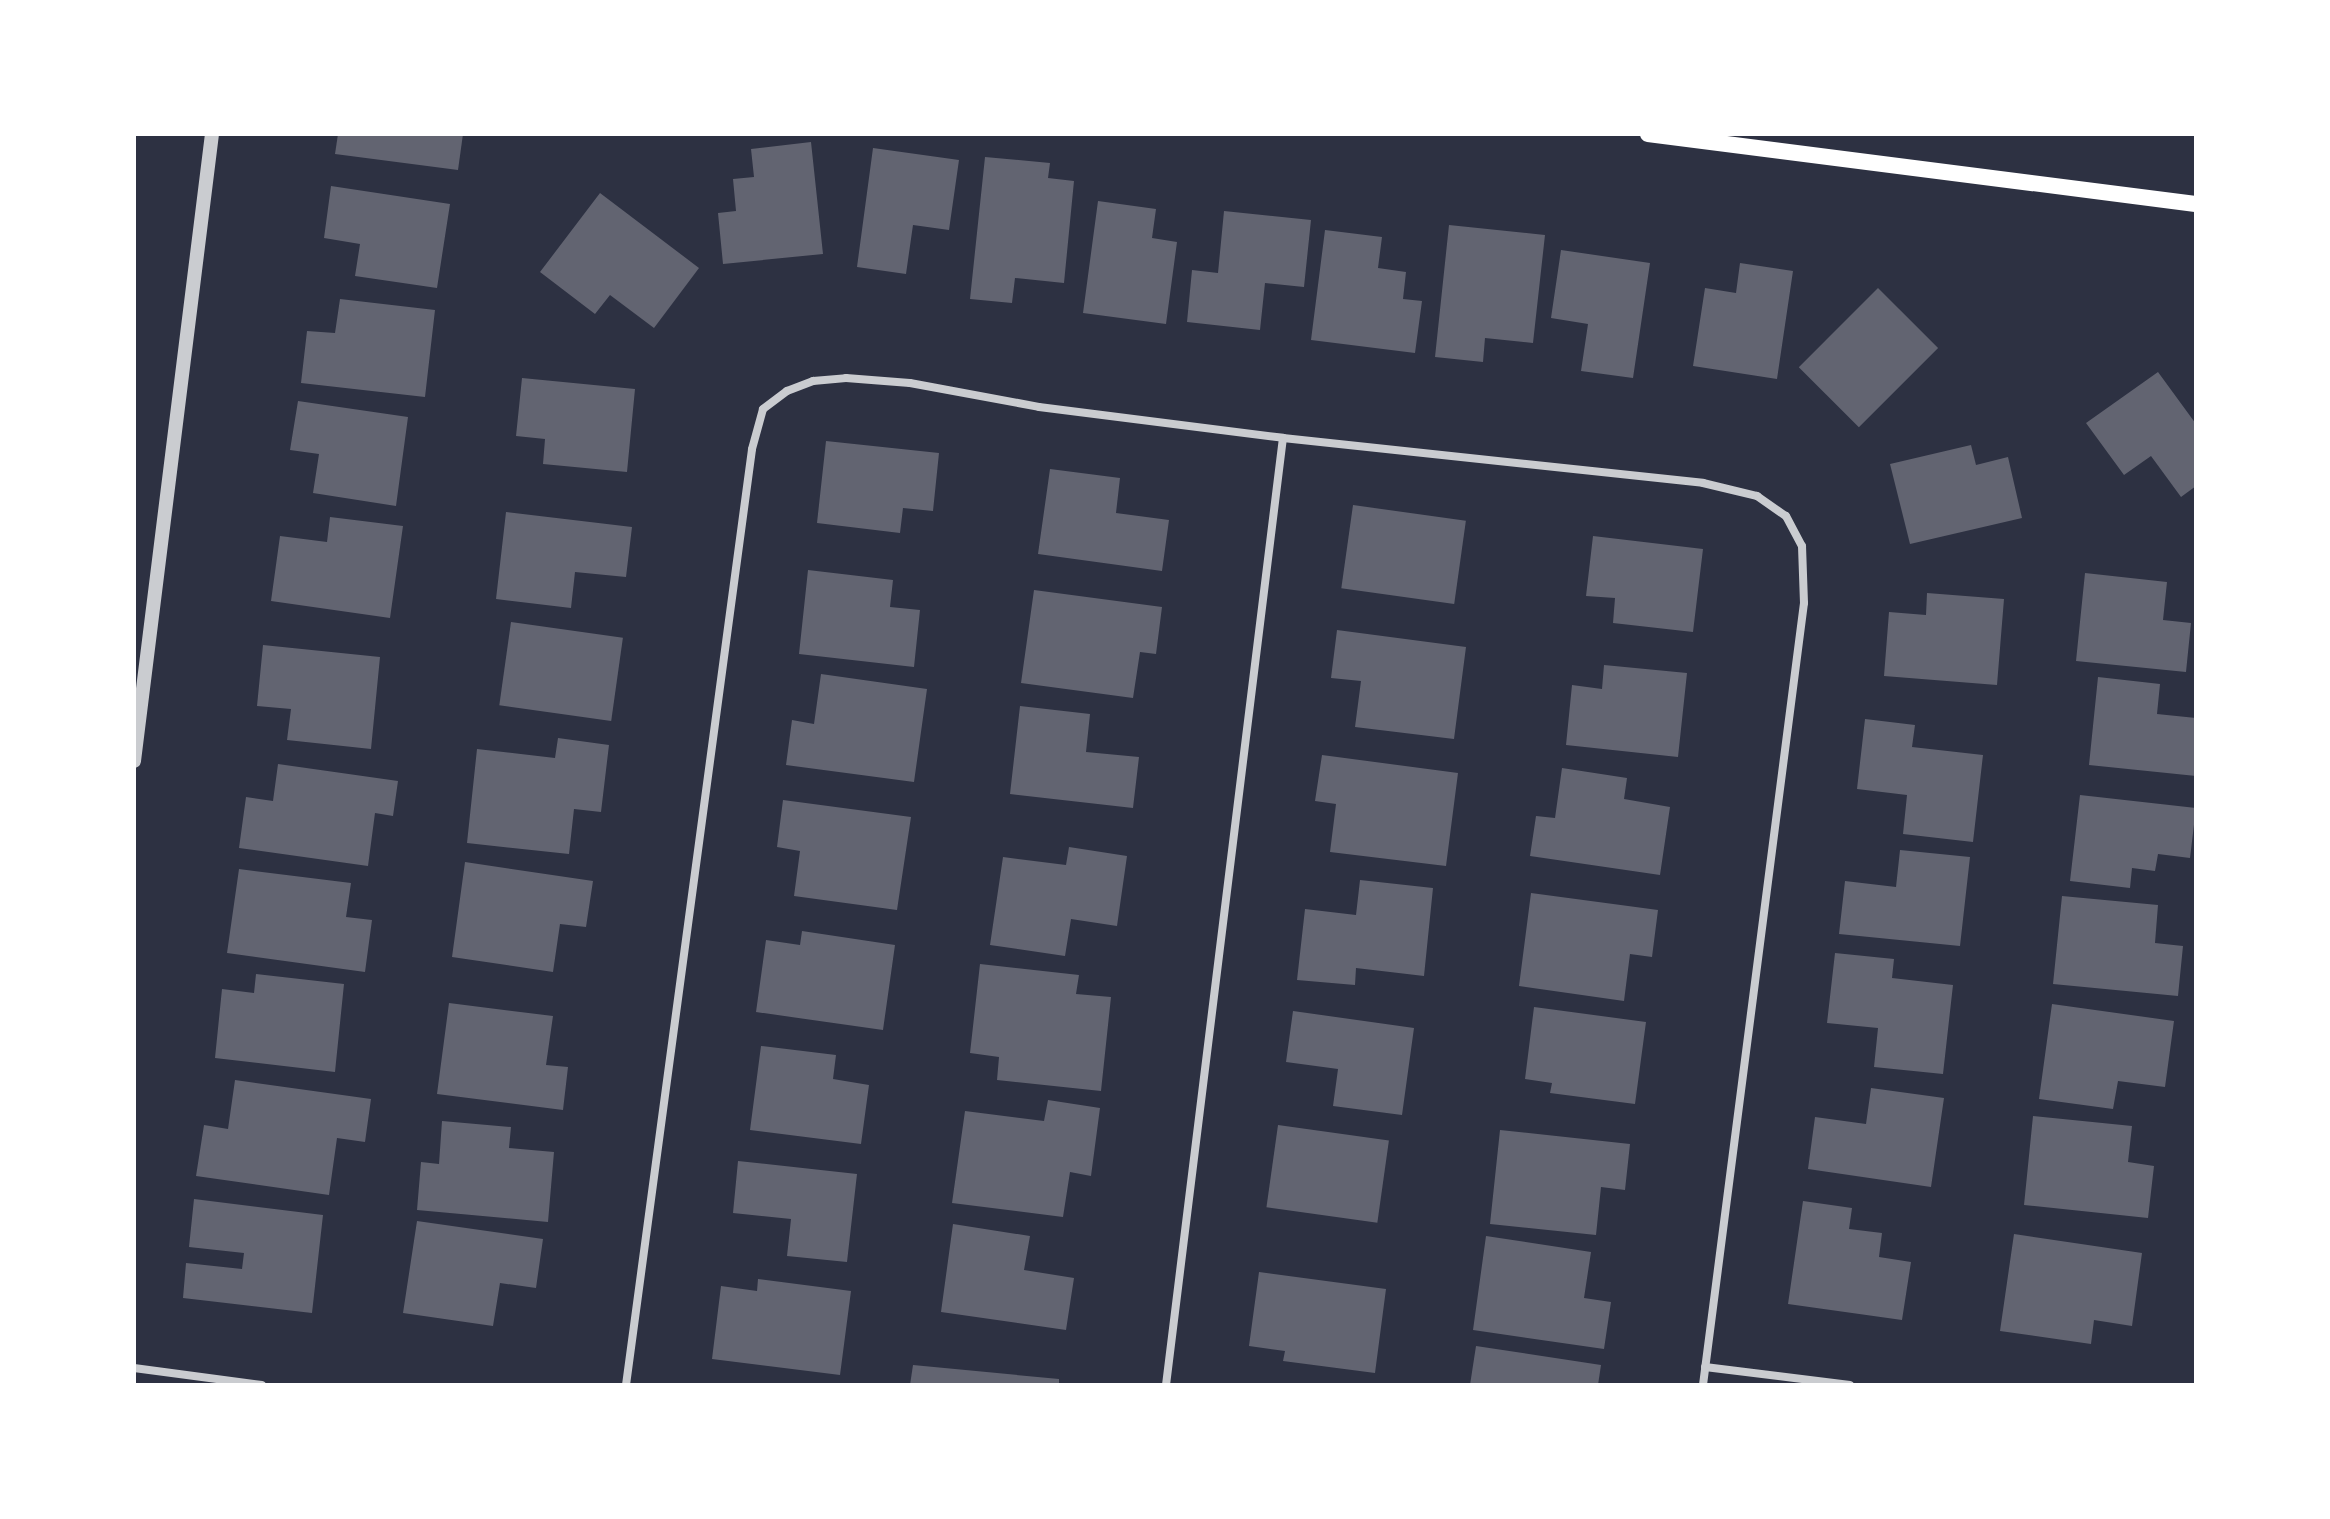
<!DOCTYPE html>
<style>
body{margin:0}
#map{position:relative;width:2330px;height:1519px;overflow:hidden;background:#2d3142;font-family:"DejaVu Sans",sans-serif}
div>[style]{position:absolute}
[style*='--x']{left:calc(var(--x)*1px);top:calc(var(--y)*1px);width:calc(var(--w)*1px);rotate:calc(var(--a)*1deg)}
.building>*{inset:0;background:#626471;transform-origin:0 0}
.minor>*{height:8px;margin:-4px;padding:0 4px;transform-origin:4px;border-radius:4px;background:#caccd0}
.tertiary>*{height:14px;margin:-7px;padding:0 7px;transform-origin:7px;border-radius:7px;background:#caccd0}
.secondary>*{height:16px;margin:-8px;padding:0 8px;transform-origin:8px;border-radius:8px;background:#fff}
span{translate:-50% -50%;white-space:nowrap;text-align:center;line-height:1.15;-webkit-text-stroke:8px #fff;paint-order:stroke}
.frame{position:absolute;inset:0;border:136px solid #fff;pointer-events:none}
</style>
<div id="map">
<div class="building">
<i style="clip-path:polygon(338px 134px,463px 134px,458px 170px,335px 154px)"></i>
<i style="clip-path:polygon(811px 142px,823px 254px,723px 264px,718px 213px,736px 211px,733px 179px,754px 177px,751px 149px)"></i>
<i style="clip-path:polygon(873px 148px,959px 160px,949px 230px,913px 225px,906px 274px,857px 267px)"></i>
<i style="clip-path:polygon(985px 157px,1050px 163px,1048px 178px,1074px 181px,1064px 283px,1015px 278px,1012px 303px,970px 299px)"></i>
<i style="clip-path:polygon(331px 186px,450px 204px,437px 288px,355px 276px,360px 244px,324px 238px)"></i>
<i style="clip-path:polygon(600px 193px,699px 268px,654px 328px,610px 295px,595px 314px,540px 272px)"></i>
<i style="clip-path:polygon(1098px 201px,1156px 209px,1152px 238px,1177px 242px,1166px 324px,1083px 313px)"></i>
<i style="clip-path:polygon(1224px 211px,1311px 220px,1304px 287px,1265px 283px,1260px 330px,1187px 322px,1192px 270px,1218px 273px)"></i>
<i style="clip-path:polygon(1449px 225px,1545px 235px,1533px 343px,1485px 338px,1483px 362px,1435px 357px)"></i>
<i style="clip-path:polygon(1325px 230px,1382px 237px,1378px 268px,1406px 272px,1403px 299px,1422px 301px,1415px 353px,1311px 340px)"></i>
<i style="clip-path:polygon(1561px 250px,1650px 263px,1633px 378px,1581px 371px,1588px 324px,1551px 318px)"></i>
<i style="clip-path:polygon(1740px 263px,1793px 271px,1777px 379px,1693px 366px,1705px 288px,1736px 293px)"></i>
<i style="left:1878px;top:288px;width:85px;height:112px;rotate:45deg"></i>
<i style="clip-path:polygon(340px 299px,435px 310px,425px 397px,301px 383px,307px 331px,335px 333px)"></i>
<i style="clip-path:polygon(2158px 372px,2196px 424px,2196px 486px,2181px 497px,2151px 456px,2124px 475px,2086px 423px)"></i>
<i style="clip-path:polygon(522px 378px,635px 389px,627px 472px,543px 464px,545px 439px,516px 436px)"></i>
<i style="clip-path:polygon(298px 401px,408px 417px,396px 506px,313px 493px,319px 454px,290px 450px)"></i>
<i style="clip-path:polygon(826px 441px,939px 453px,933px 511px,903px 508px,900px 533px,817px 523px)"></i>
<i style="clip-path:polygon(1971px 445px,1976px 465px,2008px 457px,2022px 518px,1910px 544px,1890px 464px)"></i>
<i style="clip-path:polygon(1050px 469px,1120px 478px,1116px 513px,1169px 520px,1162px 571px,1038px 554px)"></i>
<i style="left:1353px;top:505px;width:114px;height:84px;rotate:8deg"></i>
<i style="clip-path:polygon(506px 512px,632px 527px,626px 577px,575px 572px,571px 608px,496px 599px)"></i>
<i style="clip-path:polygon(330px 517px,403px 526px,390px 618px,271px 601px,280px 536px,327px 542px)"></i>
<i style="clip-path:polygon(1593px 536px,1703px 549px,1693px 632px,1613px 623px,1615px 598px,1586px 596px)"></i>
<i style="clip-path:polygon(808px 570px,893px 580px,890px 607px,920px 610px,914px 667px,799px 654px)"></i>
<i style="clip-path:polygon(2085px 573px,2167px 582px,2163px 620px,2191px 623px,2186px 672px,2076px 661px)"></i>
<i style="clip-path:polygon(1034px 590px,1162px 607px,1156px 654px,1140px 652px,1133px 698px,1021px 683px)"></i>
<i style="clip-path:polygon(1927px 593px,2004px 599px,1997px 685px,1884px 676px,1889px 612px,1926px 615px)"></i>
<i style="left:511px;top:622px;width:113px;height:84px;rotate:8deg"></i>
<i style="clip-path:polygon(1337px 630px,1466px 647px,1454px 739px,1355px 727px,1361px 681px,1331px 678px)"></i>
<i style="clip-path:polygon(263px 645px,380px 657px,371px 749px,287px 740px,291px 709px,257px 706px)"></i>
<i style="clip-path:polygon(1604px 665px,1687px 673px,1678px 757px,1566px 745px,1572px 685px,1602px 689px)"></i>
<i style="clip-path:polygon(821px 674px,927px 689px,914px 782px,786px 765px,792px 720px,814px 724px)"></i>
<i style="clip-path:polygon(2098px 677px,2160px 684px,2157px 714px,2196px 718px,2196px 776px,2089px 765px)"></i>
<i style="clip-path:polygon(1020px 706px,1090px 714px,1086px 752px,1139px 757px,1133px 808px,1010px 794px)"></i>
<i style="clip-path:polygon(1865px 719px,1915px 725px,1912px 747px,1983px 755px,1973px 842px,1903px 834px,1907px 795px,1857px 789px)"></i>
<i style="clip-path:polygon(558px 738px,609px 745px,601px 812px,574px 809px,569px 854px,467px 843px,477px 749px,555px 758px)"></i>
<i style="clip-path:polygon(1322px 755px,1458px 773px,1446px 866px,1330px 852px,1336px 804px,1315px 801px)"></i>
<i style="clip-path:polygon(278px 764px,398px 781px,393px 816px,375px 813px,368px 866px,239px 848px,246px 797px,273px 801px)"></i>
<i style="clip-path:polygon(1562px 768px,1627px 778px,1624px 799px,1670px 807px,1660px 875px,1530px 856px,1536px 816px,1555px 818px)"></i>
<i style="clip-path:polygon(2080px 795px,2196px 808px,2190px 858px,2158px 854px,2155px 871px,2132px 868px,2130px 888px,2070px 881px)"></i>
<i style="clip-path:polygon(783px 800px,911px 817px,897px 910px,794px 896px,800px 851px,777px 847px)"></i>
<i style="clip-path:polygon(1069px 847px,1127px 856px,1117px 926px,1071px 919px,1065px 956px,990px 945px,1003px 857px,1066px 865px)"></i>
<i style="clip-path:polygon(1900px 850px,1970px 857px,1960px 946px,1839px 934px,1845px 881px,1896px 887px)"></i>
<i style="clip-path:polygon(465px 862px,593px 881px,586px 927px,560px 924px,553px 972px,452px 957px)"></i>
<i style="clip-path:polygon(239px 869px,351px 883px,346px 917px,372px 920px,365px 972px,227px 953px)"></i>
<i style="clip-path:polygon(1360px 880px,1433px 888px,1424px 976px,1356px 968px,1355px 985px,1297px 980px,1305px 909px,1356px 915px)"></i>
<i style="clip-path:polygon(1531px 893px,1658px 910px,1652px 957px,1630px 954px,1624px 1001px,1519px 986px)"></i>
<i style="clip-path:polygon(2062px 896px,2158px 905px,2155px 943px,2183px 946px,2178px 996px,2053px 984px)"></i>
<i style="clip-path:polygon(802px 931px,895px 945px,883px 1030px,756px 1012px,766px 940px,800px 945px)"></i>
<i style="clip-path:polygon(1835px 953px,1894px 959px,1892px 978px,1953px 985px,1943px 1074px,1874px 1067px,1878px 1028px,1827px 1023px)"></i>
<i style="clip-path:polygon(980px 964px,1079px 975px,1076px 994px,1111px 997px,1101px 1091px,997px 1080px,999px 1057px,970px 1053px)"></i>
<i style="clip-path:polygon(256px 974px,344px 984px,335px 1072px,215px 1058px,222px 989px,254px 993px)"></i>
<i style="clip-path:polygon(449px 1003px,553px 1016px,546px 1065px,568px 1067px,563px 1110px,437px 1094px)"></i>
<i style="clip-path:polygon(2052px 1004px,2174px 1021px,2165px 1087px,2118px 1081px,2113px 1109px,2039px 1099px)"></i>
<i style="clip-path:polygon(1534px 1007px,1646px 1022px,1635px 1104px,1550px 1093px,1552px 1083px,1525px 1079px)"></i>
<i style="clip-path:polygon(1293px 1011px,1414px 1028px,1402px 1115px,1333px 1106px,1338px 1069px,1286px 1062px)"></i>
<i style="clip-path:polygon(761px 1046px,836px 1055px,833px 1079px,869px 1085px,861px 1144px,750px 1130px)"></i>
<i style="clip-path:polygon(235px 1080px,371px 1099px,365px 1142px,337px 1138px,329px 1195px,196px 1176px,204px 1125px,228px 1129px)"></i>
<i style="clip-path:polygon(1871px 1088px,1944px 1098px,1931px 1187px,1808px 1169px,1815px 1117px,1866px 1124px)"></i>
<i style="clip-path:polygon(1048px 1100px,1100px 1108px,1091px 1176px,1070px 1172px,1063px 1217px,952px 1203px,965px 1111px,1044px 1121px)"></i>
<i style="clip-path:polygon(2033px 1116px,2132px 1126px,2128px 1162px,2154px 1166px,2148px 1218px,2024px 1205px)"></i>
<i style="clip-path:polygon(442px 1121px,511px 1127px,509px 1148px,554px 1152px,548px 1222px,417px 1210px,421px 1162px,439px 1164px)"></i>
<i style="left:1278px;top:1125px;width:112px;height:83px;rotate:8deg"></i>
<i style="clip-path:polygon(1500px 1130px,1630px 1144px,1625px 1190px,1601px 1187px,1596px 1235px,1490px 1224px)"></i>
<i style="clip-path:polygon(738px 1161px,857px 1174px,847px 1262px,787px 1256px,791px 1219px,733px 1213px)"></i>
<i style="clip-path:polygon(194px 1199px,323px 1215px,312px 1313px,183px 1298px,186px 1263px,242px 1269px,244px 1253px,189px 1247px)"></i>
<i style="clip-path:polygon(1803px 1201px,1852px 1208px,1849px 1229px,1882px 1233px,1879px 1257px,1911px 1262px,1902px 1320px,1788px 1304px)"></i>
<i style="clip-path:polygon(417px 1221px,543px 1239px,536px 1288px,500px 1283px,493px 1326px,403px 1313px)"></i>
<i style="clip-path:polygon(953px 1224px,1030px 1236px,1024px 1270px,1074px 1278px,1066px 1330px,941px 1312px)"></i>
<i style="clip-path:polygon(2014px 1234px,2142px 1253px,2132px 1326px,2094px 1320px,2091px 1344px,2000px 1331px)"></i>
<i style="clip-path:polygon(1486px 1236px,1591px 1252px,1584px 1298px,1611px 1302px,1604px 1349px,1473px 1330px)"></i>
<i style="clip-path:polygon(1259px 1272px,1386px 1289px,1375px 1373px,1283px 1361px,1285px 1351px,1249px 1346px)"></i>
<i style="clip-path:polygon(758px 1279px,851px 1291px,840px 1375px,712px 1359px,721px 1286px,757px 1291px)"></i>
<i style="clip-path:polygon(1476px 1346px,1601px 1365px,1598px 1385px,1470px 1385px)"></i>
<i style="clip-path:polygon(913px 1365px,1059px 1379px,1059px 1385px,910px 1385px)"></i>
</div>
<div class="minor">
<i style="--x:1705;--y:1367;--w:146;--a:7.1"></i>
<i style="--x:134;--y:1368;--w:129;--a:7.6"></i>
<i style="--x:626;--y:1385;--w:944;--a:-82.33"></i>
<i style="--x:752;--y:449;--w:41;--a:-74.6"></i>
<i style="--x:763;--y:409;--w:30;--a:-37"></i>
<i style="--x:787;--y:391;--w:28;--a:-21"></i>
<i style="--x:813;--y:381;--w:33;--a:-5"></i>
<i style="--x:846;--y:378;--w:64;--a:4.5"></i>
<i style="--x:910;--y:383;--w:131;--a:10.5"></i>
<i style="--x:1039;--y:407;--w:246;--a:7.2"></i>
<i style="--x:1283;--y:438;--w:422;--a:6.1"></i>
<i style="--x:1703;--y:483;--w:56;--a:13.5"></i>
<i style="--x:1757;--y:496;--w:35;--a:35"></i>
<i style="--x:1786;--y:516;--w:34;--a:62"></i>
<i style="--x:1802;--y:546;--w:57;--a:88"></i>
<i style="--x:1804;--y:603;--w:788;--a:97.36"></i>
<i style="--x:1166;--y:1385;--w:954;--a:-82.96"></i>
</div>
<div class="tertiary">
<i style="--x:134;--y:761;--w:632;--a:-82.91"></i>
</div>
<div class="secondary">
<i style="--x:1648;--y:134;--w:552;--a:7.28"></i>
</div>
<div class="frame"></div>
</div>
